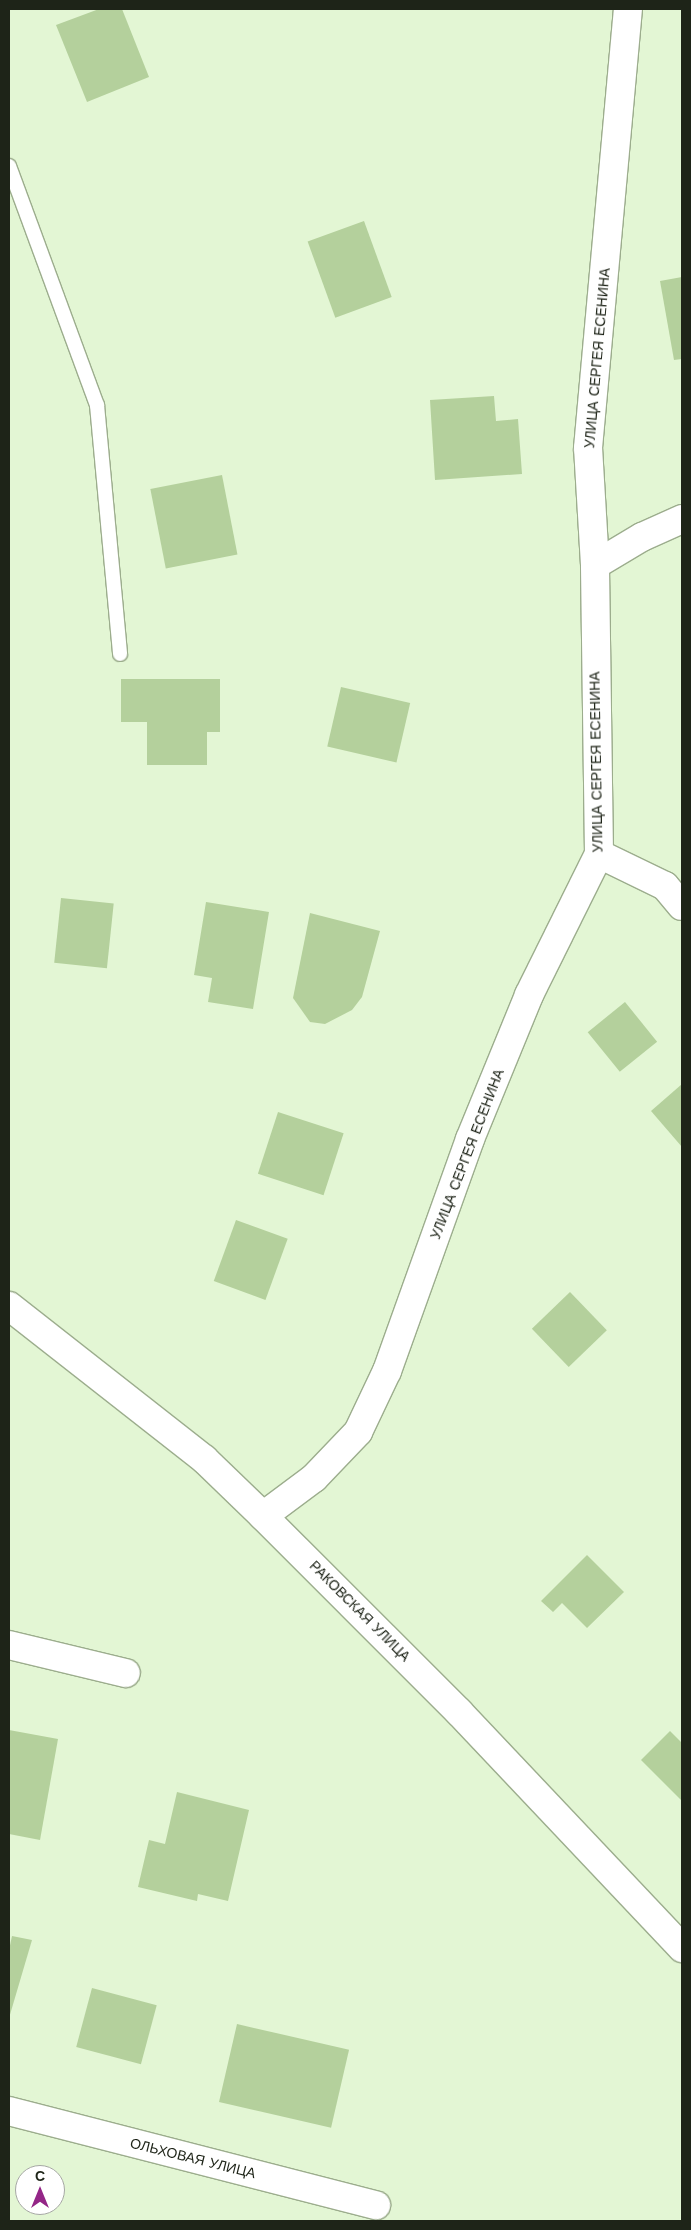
<!DOCTYPE html>
<meta charset="utf-8">
<style>
body{margin:0}
#map{position:relative;width:691px;height:2230px;overflow:hidden;background:#e3f6d4;font-family:"Work Sans",sans-serif}
div>[style]{position:absolute}
[style*='--x']{left:calc(var(--x)*1px);top:calc(var(--y)*1px);width:calc(var(--w)*1px);rotate:calc(var(--a)*1deg)}
.building>*{inset:0;background:#b4d09c;transform-origin:0 0}
.roads{filter:drop-shadow(1px 0 #9cad8d) drop-shadow(-1px 0 #9cad8d) drop-shadow(0 1px #9cad8d) drop-shadow(0 -1px #9cad8d)}
.lane>*{height:14px;margin:-7px;padding:0 7px;transform-origin:7px;border-radius:7px;background:#fff}
.street>*{height:28px;margin:-14px;padding:0 14px;transform-origin:14px;border-radius:14px;background:#fff}
.primary>*{height:28px;margin:-14px;padding:0 14px;transform-origin:14px;border-radius:14px;background:#fff}
span{translate:-50% -50%;white-space:nowrap;text-align:center;line-height:1.15;-webkit-text-stroke:4.5px #fff;paint-order:stroke}
.street-label{font-size:14px;color:#1e2418}
.frame{position:absolute;inset:0;border:10px solid #1e2418;pointer-events:none}
.north{position:absolute;left:15px;top:2165px;width:50px;height:50px;box-sizing:border-box;background:#fff;border:1px solid #a5a7a3;border-radius:50%;rotate:0deg;font-size:14px;font-weight:700;line-height:20px;text-align:center;color:#1e2418}
.north::after{content:'';display:block;margin:auto;width:18px;height:22px;background:#942687;clip-path:polygon(50% 0,100% 100%,50% 72%,0 100%)}
</style>
<div id="map">
<div class="building">
<i style="clip-path:polygon(99px 9px,122px 9px,149px 77px,87px 102px,56px 25px)"></i>
<i style="left:364px;top:221px;width:81px;height:60px;rotate:70deg"></i>
<i style="clip-path:polygon(682px 277px,682px 359px,674px 360px,660px 281px)"></i>
<i style="clip-path:polygon(494px 396px,496px 421px,518px 419px,522px 474px,435px 480px,430px 400px)"></i>
<i style="left:222px;top:475px;width:81px;height:73px;rotate:79deg"></i>
<i style="clip-path:polygon(121px 679px,220px 679px,220px 732px,207px 732px,207px 765px,147px 765px,147px 722px,121px 722px)"></i>
<i style="left:341px;top:687px;width:71px;height:61px;rotate:13deg"></i>
<i style="left:61px;top:898px;width:53px;height:65px;rotate:6deg"></i>
<i style="clip-path:polygon(206px 902px,269px 912px,253px 1009px,208px 1002px,212px 978px,194px 975px)"></i>
<i style="clip-path:polygon(310px 913px,380px 931px,362px 997px,352px 1010px,325px 1024px,310px 1022px,293px 998px)"></i>
<i style="left:625px;top:1002px;width:51px;height:48px;rotate:51deg"></i>
<i style="clip-path:polygon(682px 1084px,682px 1147px,651px 1111px)"></i>
<i style="left:278px;top:1112px;width:69px;height:65px;rotate:18deg"></i>
<i style="left:236px;top:1220px;width:55px;height:65px;rotate:20deg"></i>
<i style="left:570px;top:1292px;width:53px;height:53px;rotate:46deg"></i>
<i style="clip-path:polygon(587px 1555px,624px 1592px,587px 1628px,562px 1603px,553px 1612px,541px 1601px)"></i>
<i style="clip-path:polygon(9px 1730px,58px 1739px,40px 1840px,9px 1834px)"></i>
<i style="clip-path:polygon(670px 1731px,682px 1743px,682px 1801px,641px 1760px)"></i>
<i style="clip-path:polygon(177px 1792px,249px 1810px,228px 1901px,198px 1894px,197px 1901px,138px 1887px,149px 1840px,165px 1844px)"></i>
<i style="clip-path:polygon(12px 1936px,32px 1940px,9px 2018px,9px 1950px)"></i>
<i style="left:92px;top:1988px;width:67px;height:61px;rotate:15deg"></i>
<i style="left:237px;top:2024px;width:115px;height:80px;rotate:13deg"></i>
</div>
<div class="roads">
<div class="lane">
<i style="--x:9;--y:166;--w:255;--a:69.8"></i>
<i style="--x:97;--y:405;--w:250;--a:84.7"></i>
</div>
<div class="street">
<i style="--x:595;--y:565;--w:55;--a:-30.8"></i>
<i style="--x:642;--y:537;--w:44;--a:-24.2"></i>
<i style="--x:599;--y:854;--w:73;--a:25.9"></i>
<i style="--x:665;--y:886;--w:26;--a:50"></i>
<i style="--x:263;--y:1516;--w:64;--a:-36.7"></i>
<i style="--x:314;--y:1478;--w:64;--a:-46.3"></i>
<i style="--x:358;--y:1432;--w:68;--a:-64.6"></i>
<i style="--x:387;--y:1371;--w:246;--a:-70.3"></i>
<i style="--x:470;--y:1139;--w:156;--a:-67.7"></i>
<i style="--x:529;--y:995;--w:157;--a:-63.6"></i>
<i style="--x:599;--y:854;--w:289;--a:-90.8"></i>
<i style="--x:595;--y:565;--w:117;--a:-93.4"></i>
<i style="--x:588;--y:448;--w:441;--a:-84.8"></i>
<i style="--x:9;--y:1645;--w:120;--a:13.5"></i>
<i style="--x:9;--y:2111;--w:379;--a:14.4"></i>
</div>
<div class="primary">
<i style="--x:9;--y:1306;--w:248;--a:38.1"></i>
<i style="--x:204;--y:1459;--w:82;--a:44"></i>
<i style="--x:263;--y:1516;--w:277;--a:45"></i>
<i style="--x:459;--y:1712;--w:325;--a:46.6"></i>
</div>
</div>
<div class="street-label">
<span style="left:597px;top:358px;rotate:-85deg">УЛИЦА СЕРГЕЯ ЕСЕНИНА</span>
<span style="left:596px;top:762px;rotate:-91deg">УЛИЦА СЕРГЕЯ ЕСЕНИНА</span>
<span style="left:467px;top:1154px;rotate:-69deg">УЛИЦА СЕРГЕЯ ЕСЕНИНА</span>
<span style="left:360px;top:1611px;rotate:45deg">РАКОВСКАЯ УЛИЦА</span>
<span style="left:193px;top:2158px;rotate:14deg">ОЛЬХОВАЯ УЛИЦА</span>
</div>
<div class="frame"></div>
<div class="north">С</div>
</div>
